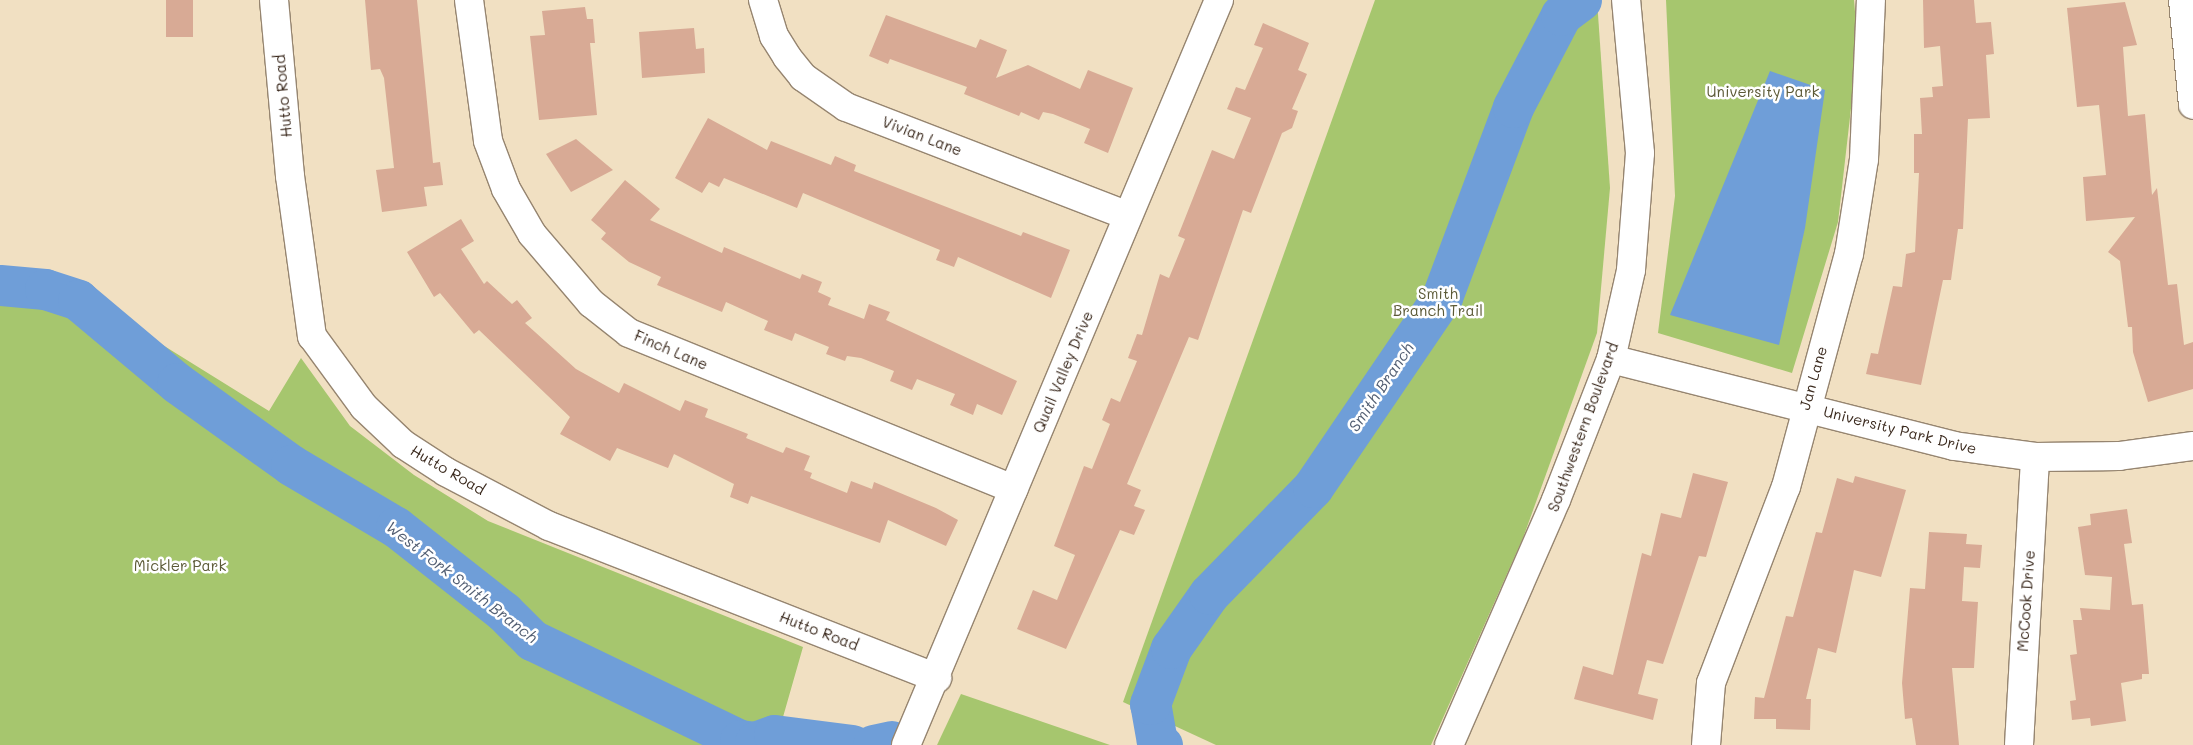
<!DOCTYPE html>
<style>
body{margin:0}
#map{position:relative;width:2193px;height:745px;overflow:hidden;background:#f1e0c2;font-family:Mali,sans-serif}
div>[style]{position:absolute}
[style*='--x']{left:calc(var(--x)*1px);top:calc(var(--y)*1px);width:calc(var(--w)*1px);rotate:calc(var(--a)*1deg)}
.green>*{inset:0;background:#a6c66e}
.water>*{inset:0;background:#6f9ed8}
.river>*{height:41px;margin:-20.5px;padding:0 20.5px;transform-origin:20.5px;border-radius:20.5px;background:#6f9ed8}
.building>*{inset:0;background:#d8aa95;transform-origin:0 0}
.roads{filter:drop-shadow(1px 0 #968570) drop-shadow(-1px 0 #968570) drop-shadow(0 1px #968570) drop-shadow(0 -1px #968570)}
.minor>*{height:28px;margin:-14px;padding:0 14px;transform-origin:14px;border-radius:14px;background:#fff}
.tertiary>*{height:28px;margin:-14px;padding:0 14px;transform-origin:14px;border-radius:14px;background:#fff}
span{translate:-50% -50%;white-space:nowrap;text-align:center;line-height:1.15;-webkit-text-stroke:5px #fff;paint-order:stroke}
.park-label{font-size:15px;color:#5b5936}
.street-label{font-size:15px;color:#3b2a1e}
.water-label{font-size:16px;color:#525e72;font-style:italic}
</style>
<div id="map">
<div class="green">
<i style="clip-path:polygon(1375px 0,1597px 0,1610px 188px,1597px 333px,1523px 538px,1431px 745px,1216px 745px,1123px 702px)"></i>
<i style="clip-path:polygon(1666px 0,1854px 0,1858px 47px,1838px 222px,1792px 373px,1658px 333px,1675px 196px)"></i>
<i style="clip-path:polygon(0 265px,63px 283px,269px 411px,301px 358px,350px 426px,414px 475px,488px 521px,803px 647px,775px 745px,0 745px)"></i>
<i style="clip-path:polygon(961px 694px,1110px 745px,937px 745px)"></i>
</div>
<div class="water">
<i style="clip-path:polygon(1770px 71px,1825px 90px,1805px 228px,1779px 345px,1670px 315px)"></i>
</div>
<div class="river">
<i style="--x:0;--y:285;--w:45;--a:5.1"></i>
<i style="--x:45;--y:289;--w:35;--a:18"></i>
<i style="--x:78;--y:300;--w:129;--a:40"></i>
<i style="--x:177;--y:383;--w:140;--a:35.7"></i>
<i style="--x:291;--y:465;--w:122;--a:30.6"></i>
<i style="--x:396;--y:527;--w:137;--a:38.2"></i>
<i style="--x:504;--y:612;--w:40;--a:45"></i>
<i style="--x:532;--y:640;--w:231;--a:25.7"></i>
<i style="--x:740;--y:740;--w:15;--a:8"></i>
<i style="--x:755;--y:742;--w:20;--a:-20"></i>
<i style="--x:774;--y:735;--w:79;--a:7.3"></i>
<i style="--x:873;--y:745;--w:19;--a:-12"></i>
<i style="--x:1162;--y:745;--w:6;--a:-149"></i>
<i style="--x:1157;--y:742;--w:39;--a:-100"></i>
<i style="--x:1150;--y:704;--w:60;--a:-69.4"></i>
<i style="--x:1171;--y:648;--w:66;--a:-54.9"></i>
<i style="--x:1209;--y:594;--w:149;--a:-45.8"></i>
<i style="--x:1313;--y:487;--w:230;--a:-55.8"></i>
<i style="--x:1442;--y:297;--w:203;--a:-69.5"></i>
<i style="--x:1513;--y:107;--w:104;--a:-62.4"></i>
<i style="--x:1561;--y:15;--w:25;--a:-37"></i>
</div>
<div class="building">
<i style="left:166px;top:0;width:27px;height:37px"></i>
<i style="clip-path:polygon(365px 0,417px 0,433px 163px,440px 162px,443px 185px,424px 187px,427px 206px,382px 212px,376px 170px,394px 168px,384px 78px,380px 69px,371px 70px)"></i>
<i style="clip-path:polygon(1923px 0,1974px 0,1976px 23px,1991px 22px,1994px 54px,1986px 55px,1990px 118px,1968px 119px,1963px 229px,1958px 229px,1951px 280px,1943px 280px,1921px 385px,1866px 374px,1871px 353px,1878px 354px,1893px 286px,1902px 287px,1906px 254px,1915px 252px,1919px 173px,1914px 173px,1914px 134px,1922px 134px,1920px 98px,1933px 97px,1932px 87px,1943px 86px,1940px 46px,1924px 48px)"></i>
<i style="clip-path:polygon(2125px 2px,2137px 45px,2123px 47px,2128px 116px,2145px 114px,2152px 195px,2157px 188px,2168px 285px,2177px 284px,2184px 345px,2193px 342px,2193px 389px,2148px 402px,2133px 352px,2132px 327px,2128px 327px,2120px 261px,2108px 252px,2135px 217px,2086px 221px,2083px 177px,2106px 175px,2099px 105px,2077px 107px,2067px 8px)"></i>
<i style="clip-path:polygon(585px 7px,587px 19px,593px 19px,595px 43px,590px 43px,597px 115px,539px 120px,530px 36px,545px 35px,542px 11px)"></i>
<i style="clip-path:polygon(886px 15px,976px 48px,980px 39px,1007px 50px,996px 78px,1028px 65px,1080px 89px,1088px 70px,1133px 88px,1108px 153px,1084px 143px,1090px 129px,1053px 114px,1043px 112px,1039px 120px,1021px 112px,1019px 116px,964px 94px,967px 87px,890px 59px,888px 64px,869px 56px)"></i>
<i style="clip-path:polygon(1263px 23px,1309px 43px,1298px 70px,1307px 74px,1292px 109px,1298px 111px,1292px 128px,1282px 133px,1251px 213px,1243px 210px,1198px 340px,1189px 337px,1127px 484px,1141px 490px,1134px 506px,1145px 510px,1134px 535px,1120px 530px,1066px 649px,1017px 629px,1033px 590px,1057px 600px,1075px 555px,1054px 546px,1084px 466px,1092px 469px,1110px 424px,1102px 420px,1111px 398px,1120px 402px,1137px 361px,1128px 358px,1137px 334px,1142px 335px,1160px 274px,1169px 278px,1185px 239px,1178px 236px,1212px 150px,1234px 159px,1251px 118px,1227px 109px,1236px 87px,1245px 90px,1263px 48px,1254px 45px)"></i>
<i style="clip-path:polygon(694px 28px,696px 49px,704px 48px,705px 73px,642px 78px,639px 32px)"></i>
<i style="clip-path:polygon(708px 118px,767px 150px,771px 141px,831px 165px,835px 156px,856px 165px,854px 171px,1021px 236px,1023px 232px,1070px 250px,1051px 298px,958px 257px,954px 267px,936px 260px,940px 250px,803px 193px,797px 208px,724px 178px,719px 187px,709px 182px,702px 193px,675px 178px)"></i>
<i style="clip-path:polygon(576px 139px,613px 170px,571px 192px,546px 154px)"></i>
<i style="clip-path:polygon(625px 180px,660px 209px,650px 220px,722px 253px,724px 247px,800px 279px,802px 274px,822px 282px,818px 292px,831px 298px,828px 305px,864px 319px,869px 304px,890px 312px,886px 320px,1017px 381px,1002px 415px,977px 404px,973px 415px,950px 405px,955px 394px,917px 379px,912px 390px,890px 381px,894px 371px,861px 358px,847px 356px,845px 361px,826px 354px,829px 347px,795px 333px,792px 341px,764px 330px,768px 321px,726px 302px,722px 312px,657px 285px,661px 277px,629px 262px,601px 239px,606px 233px,591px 220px)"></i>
<i style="clip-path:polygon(461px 219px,474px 241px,461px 249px,484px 284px,487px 281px,512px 304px,517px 300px,532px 318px,525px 323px,576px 369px,619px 393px,624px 383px,680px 411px,685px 400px,708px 409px,705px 417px,748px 434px,746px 438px,783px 453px,786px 447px,810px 456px,804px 470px,812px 473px,810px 478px,847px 493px,851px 481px,872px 489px,874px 482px,936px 508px,958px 520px,946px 546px,888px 520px,880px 543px,751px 496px,748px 504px,730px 497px,734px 484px,674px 454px,668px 468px,617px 448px,610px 461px,560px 434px,570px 417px,479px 330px,474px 334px,440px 293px,434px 297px,407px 252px)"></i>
<i style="clip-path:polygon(1693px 473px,1728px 482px,1706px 557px,1699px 556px,1663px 664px,1647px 660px,1638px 694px,1658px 699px,1653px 720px,1574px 699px,1583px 666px,1613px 675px,1642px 553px,1651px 556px,1661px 513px,1681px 518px)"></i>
<i style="clip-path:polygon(1855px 476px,1906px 490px,1881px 577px,1854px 570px,1836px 653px,1818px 648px,1806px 699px,1811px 699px,1810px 730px,1776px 729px,1776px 719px,1754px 719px,1755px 697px,1764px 698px,1786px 616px,1793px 617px,1816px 532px,1822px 533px,1837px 478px,1853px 483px)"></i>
<i style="clip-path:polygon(2127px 509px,2132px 543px,2124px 544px,2132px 605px,2143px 604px,2149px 674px,2142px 674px,2142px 679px,2121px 683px,2126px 721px,2091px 726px,2090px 718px,2072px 720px,2070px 701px,2076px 700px,2070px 655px,2077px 654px,2073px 620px,2082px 620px,2080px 608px,2110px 610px,2112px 577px,2085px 575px,2078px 527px,2091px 525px,2090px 514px)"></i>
<i style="clip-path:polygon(1929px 532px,1967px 534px,1966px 544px,1982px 545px,1980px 568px,1964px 567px,1962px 601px,1978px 602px,1974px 668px,1952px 668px,1959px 745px,1916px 745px,1912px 718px,1905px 719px,1902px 683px,1910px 588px,1925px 589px)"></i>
</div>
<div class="roads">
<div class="minor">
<i style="--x:274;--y:0;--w:177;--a:84.8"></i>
<i style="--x:290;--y:176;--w:162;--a:82.2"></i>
<i style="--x:312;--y:336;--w:88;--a:53.8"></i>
<i style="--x:364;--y:407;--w:54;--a:43.5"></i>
<i style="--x:403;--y:444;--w:51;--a:33.1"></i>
<i style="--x:446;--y:472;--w:116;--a:27.7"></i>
<i style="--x:549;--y:526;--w:417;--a:21.4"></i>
<i style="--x:469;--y:0;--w:142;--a:82.3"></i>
<i style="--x:488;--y:141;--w:51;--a:69.4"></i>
<i style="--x:506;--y:189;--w:52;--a:60"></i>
<i style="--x:532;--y:234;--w:91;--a:49.5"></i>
<i style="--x:591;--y:303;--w:48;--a:38.3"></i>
<i style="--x:629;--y:333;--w:415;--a:22.1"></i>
<i style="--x:763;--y:0;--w:38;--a:73"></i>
<i style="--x:774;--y:36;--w:25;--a:58"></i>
<i style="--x:787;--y:57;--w:26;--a:51"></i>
<i style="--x:803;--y:77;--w:52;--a:34.9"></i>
<i style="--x:846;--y:107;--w:302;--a:21.1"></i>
<i style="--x:2183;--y:0;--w:105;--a:84.6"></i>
<i style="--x:1706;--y:745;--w:62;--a:-85.4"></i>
<i style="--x:1711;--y:683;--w:210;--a:-69.1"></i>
<i style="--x:1786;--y:487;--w:241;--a:-74.9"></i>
<i style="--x:1849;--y:254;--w:96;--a:-81"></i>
<i style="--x:1864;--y:159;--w:159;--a:-87.5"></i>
<i style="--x:2019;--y:745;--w:288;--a:-86.8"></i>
</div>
<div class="tertiary">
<i style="--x:1611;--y:359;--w:354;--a:14.2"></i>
<i style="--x:1954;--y:446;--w:82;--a:7.7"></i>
<i style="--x:2035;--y:457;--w:84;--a:-0.7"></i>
<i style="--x:2119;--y:456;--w:75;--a:-7.7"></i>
<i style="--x:906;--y:745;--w:808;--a:-67.21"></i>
<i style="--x:1449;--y:745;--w:267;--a:-66.4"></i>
<i style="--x:1556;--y:500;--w:151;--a:-68.7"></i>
<i style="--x:1611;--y:359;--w:91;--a:-77.3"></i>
<i style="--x:1631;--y:270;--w:117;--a:-85.6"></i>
<i style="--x:1640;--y:153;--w:154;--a:-95.2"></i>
</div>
</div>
<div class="park-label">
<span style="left:1763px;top:92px">University Park</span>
<span style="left:1438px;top:302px">Smith<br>Branch Trail</span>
<span style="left:180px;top:566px">Mickler Park</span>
</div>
<div class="street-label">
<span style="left:283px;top:96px;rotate:-95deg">Hutto Road</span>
<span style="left:922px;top:136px;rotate:21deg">Vivian Lane</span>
<span style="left:671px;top:350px;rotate:23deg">Finch Lane</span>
<span style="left:1063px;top:372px;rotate:-67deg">Quail Valley Drive</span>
<span style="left:1813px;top:378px;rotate:-74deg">Jan Lane</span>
<span style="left:1583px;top:427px;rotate:-70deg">Southwestern Boulevard</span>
<span style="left:1900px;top:430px;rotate:14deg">University Park Drive</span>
<span style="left:448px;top:470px;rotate:30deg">Hutto Road</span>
<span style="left:2026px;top:601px;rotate:-86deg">McCook Drive</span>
<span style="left:819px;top:631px;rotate:21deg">Hutto Road</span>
</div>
<div class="water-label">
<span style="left:1381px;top:387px;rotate:-56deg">Smith Branch</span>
<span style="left:462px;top:582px;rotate:38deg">West Fork Smith Branch</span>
</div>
</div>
